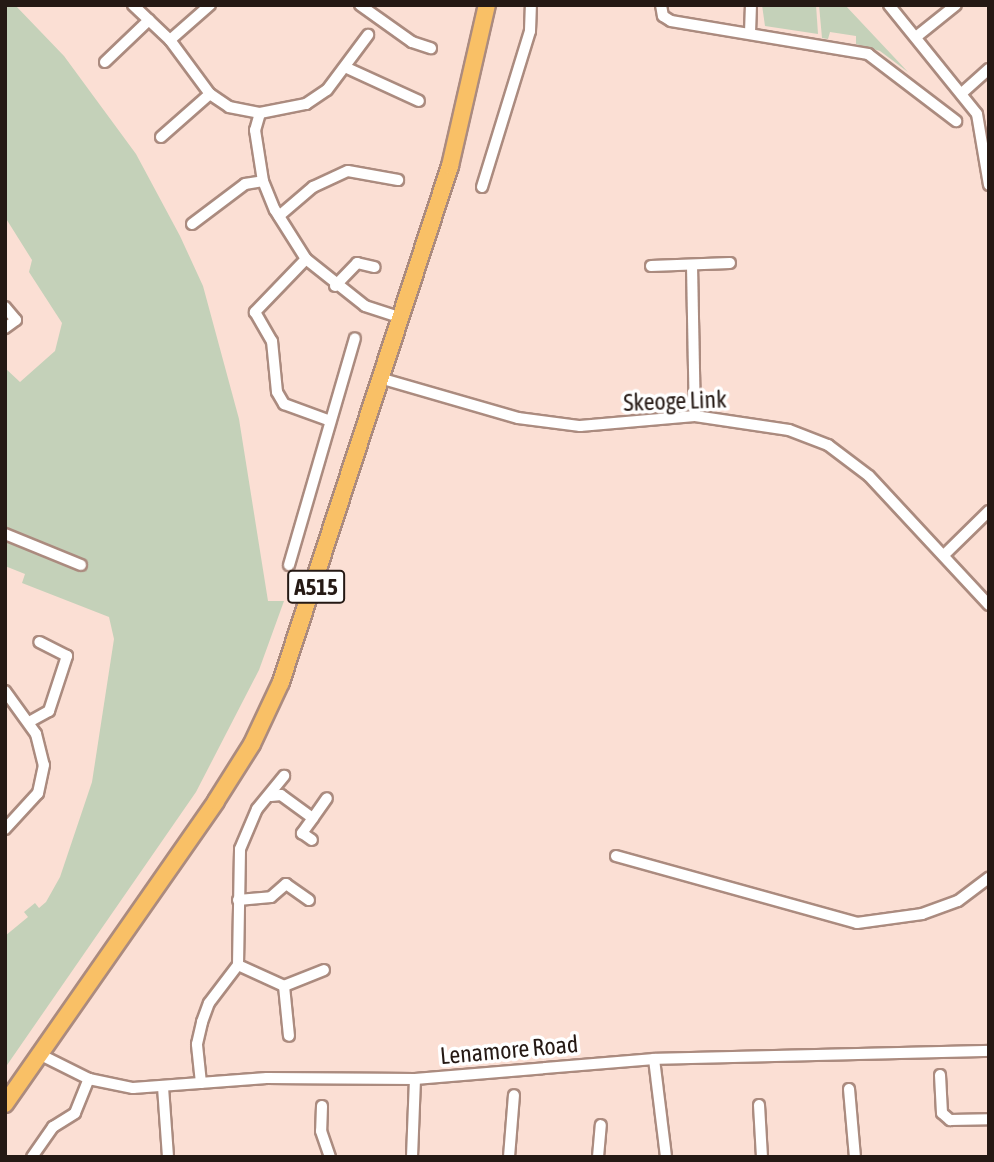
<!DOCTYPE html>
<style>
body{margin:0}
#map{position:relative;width:994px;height:1162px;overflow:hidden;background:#fbdfd4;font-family:"Asap Condensed",sans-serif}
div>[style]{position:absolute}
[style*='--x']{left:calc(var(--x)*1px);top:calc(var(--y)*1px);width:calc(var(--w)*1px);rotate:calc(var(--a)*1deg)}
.green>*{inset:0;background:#c4d1b9}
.roads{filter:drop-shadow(2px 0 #ab8b7f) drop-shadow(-2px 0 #ab8b7f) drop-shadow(0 2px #ab8b7f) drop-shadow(0 -2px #ab8b7f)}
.minor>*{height:10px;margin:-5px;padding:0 5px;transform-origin:5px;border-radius:5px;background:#fff}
.highway>*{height:16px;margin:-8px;padding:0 8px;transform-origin:8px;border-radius:8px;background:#f9c066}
span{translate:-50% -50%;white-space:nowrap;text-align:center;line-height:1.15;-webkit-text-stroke:7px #fff;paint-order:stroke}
.shield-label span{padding:2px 5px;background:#fff;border:2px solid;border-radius:5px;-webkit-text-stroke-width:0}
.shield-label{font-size:23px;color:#251914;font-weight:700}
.street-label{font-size:24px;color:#251914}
.frame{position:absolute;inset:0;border:7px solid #251914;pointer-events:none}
</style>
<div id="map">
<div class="green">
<i style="clip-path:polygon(5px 5px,15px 5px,64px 56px,136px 154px,180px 236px,203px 286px,239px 419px,268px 601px,284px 601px,259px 670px,196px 792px,5px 1068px,5px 936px,28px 917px,24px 912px,35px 903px,39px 908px,46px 902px,60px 877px,92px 782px,114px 639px,109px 617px,22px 583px,25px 574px,5px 566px,5px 368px,20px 382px,55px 351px,62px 323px,29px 272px,32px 260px,5px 217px)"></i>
<i style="clip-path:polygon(762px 5px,816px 5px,818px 34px,765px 26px)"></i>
<i style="clip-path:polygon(819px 5px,845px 5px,908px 72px,880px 51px,856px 44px,856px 36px,830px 32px,828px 39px,822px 38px)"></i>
</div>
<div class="roads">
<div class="minor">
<i style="--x:133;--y:5;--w:51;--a:43.4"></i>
<i style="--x:170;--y:40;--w:67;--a:53.5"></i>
<i style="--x:210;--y:94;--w:23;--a:34"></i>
<i style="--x:229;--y:107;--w:32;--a:11"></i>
<i style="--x:260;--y:113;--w:47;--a:-11.1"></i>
<i style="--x:306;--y:104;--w:25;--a:-34"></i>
<i style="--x:327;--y:90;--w:69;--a:-53.3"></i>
<i style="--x:360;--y:5;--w:64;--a:35.4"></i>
<i style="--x:412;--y:42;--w:20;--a:18"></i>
<i style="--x:661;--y:5;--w:11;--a:80"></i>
<i style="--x:663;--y:16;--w:9;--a:32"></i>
<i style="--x:671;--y:21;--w:200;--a:9.5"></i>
<i style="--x:868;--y:54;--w:111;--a:37.3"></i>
<i style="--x:889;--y:5;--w:140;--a:51.1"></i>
<i style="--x:977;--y:114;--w:72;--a:80.4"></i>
<i style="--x:750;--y:33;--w:28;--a:-88"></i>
<i style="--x:916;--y:37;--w:51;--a:-38.7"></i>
<i style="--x:170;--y:40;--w:53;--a:-41.2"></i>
<i style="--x:105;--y:62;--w:61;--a:-43.7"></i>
<i style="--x:347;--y:68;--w:79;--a:24.6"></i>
<i style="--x:962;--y:93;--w:36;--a:-42"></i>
<i style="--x:260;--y:113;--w:18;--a:106"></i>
<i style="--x:255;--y:130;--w:52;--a:81.1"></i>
<i style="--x:263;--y:181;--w:31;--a:68"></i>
<i style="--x:275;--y:210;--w:58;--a:57.7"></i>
<i style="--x:306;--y:259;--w:75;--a:38.5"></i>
<i style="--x:365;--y:306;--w:38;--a:18"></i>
<i style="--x:161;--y:137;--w:65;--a:-41.3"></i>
<i style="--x:482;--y:187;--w:163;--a:-72.9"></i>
<i style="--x:530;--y:31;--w:26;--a:-88"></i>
<i style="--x:279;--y:216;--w:45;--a:-40.5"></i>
<i style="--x:313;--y:187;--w:38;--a:-25"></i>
<i style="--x:348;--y:171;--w:51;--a:10.2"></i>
<i style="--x:192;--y:224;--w:66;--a:-37"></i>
<i style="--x:245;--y:184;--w:18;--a:-9"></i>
<i style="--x:306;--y:259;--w:74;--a:133.9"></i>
<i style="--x:255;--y:312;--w:34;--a:60"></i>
<i style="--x:272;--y:341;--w:51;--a:84.4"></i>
<i style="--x:277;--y:392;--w:14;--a:60"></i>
<i style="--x:284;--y:404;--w:47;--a:20"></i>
<i style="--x:692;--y:265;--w:151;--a:88.9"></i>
<i style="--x:651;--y:266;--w:79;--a:-2.2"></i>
<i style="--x:335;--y:286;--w:32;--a:-46"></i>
<i style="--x:357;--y:263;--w:18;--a:13"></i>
<i style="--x:5;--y:307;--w:17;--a:50"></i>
<i style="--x:16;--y:320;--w:14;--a:144"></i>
<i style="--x:383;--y:379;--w:141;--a:16.1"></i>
<i style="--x:518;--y:418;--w:63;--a:7.4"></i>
<i style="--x:580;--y:426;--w:115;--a:-5"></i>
<i style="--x:695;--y:416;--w:95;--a:8.5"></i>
<i style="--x:789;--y:430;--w:42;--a:21"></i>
<i style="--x:828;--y:445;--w:51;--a:37.1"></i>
<i style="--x:869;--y:476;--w:176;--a:47.1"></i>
<i style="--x:5;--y:534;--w:82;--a:22.2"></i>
<i style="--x:944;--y:555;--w:63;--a:-44.4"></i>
<i style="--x:289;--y:565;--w:236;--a:-73.8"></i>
<i style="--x:5;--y:691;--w:53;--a:54.2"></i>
<i style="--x:36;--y:734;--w:32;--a:76"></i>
<i style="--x:44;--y:765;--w:29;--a:102"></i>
<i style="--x:38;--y:793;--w:49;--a:132.5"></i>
<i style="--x:29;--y:722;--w:23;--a:-29"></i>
<i style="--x:49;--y:711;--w:58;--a:-71.9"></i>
<i style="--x:67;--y:656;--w:31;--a:-153"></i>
<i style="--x:271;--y:796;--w:10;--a:-6"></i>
<i style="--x:281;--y:795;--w:39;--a:36"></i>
<i style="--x:313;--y:818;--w:19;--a:126"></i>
<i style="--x:302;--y:833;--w:12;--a:35"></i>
<i style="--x:313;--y:818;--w:24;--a:-55"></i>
<i style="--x:616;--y:856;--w:250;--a:15.5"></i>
<i style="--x:857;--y:923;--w:66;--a:-7.9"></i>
<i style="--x:922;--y:914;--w:38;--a:-20"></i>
<i style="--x:958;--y:901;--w:39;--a:-37"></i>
<i style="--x:238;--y:900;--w:33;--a:-5"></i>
<i style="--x:271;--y:897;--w:20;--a:-41"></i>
<i style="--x:286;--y:884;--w:28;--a:35"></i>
<i style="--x:238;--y:965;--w:51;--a:24.5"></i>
<i style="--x:284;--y:986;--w:50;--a:84.3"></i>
<i style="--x:284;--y:986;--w:43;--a:-21.8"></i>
<i style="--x:39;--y:1054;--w:56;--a:26.6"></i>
<i style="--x:89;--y:1079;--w:45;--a:11.6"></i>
<i style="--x:133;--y:1088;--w:134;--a:-4.3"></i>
<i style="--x:267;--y:1078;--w:148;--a:0.4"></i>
<i style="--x:415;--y:1079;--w:240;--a:-4.8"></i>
<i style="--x:654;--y:1059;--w:335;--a:-1.4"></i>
<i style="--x:654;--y:1059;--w:99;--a:83"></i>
<i style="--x:940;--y:1075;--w:38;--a:87"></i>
<i style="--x:942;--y:1113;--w:11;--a:41"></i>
<i style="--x:950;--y:1120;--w:39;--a:-1"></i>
<i style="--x:201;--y:1083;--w:39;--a:-96"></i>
<i style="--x:197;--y:1044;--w:23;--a:-77"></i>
<i style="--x:202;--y:1022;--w:20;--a:-70"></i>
<i style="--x:209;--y:1003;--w:48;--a:-52.7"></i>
<i style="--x:238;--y:965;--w:116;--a:-89"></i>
<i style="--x:240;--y:849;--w:43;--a:-67"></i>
<i style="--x:257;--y:809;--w:43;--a:-50.7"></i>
<i style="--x:163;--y:1087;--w:70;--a:85.9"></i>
<i style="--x:849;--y:1089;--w:68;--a:85"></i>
<i style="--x:759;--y:1105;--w:52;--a:86.7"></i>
<i style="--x:322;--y:1106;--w:25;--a:92"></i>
<i style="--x:321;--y:1131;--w:28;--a:71"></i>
<i style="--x:32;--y:1157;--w:37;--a:-55"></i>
<i style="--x:53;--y:1127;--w:26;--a:-32"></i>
<i style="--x:75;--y:1113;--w:37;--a:-68"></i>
<i style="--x:412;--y:1157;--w:78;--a:-87.8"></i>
<i style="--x:509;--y:1157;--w:62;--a:-85.4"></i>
<i style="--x:598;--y:1157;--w:32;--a:-85"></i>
</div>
<div class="highway">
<i style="--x:5;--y:1104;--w:369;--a:-55.1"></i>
<i style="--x:216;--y:801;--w:67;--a:-57.7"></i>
<i style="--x:252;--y:744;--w:68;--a:-64.9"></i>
<i style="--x:281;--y:682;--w:543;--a:-71.87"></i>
<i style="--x:450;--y:166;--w:165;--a:-77.1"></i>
</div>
</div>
<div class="shield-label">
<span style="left:316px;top:587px">A515</span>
</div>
<div class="street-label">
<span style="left:675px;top:401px;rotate:-2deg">Skeoge Link</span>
<span style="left:509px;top:1050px;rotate:-5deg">Lenamore Road</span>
</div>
<div class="frame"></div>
</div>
